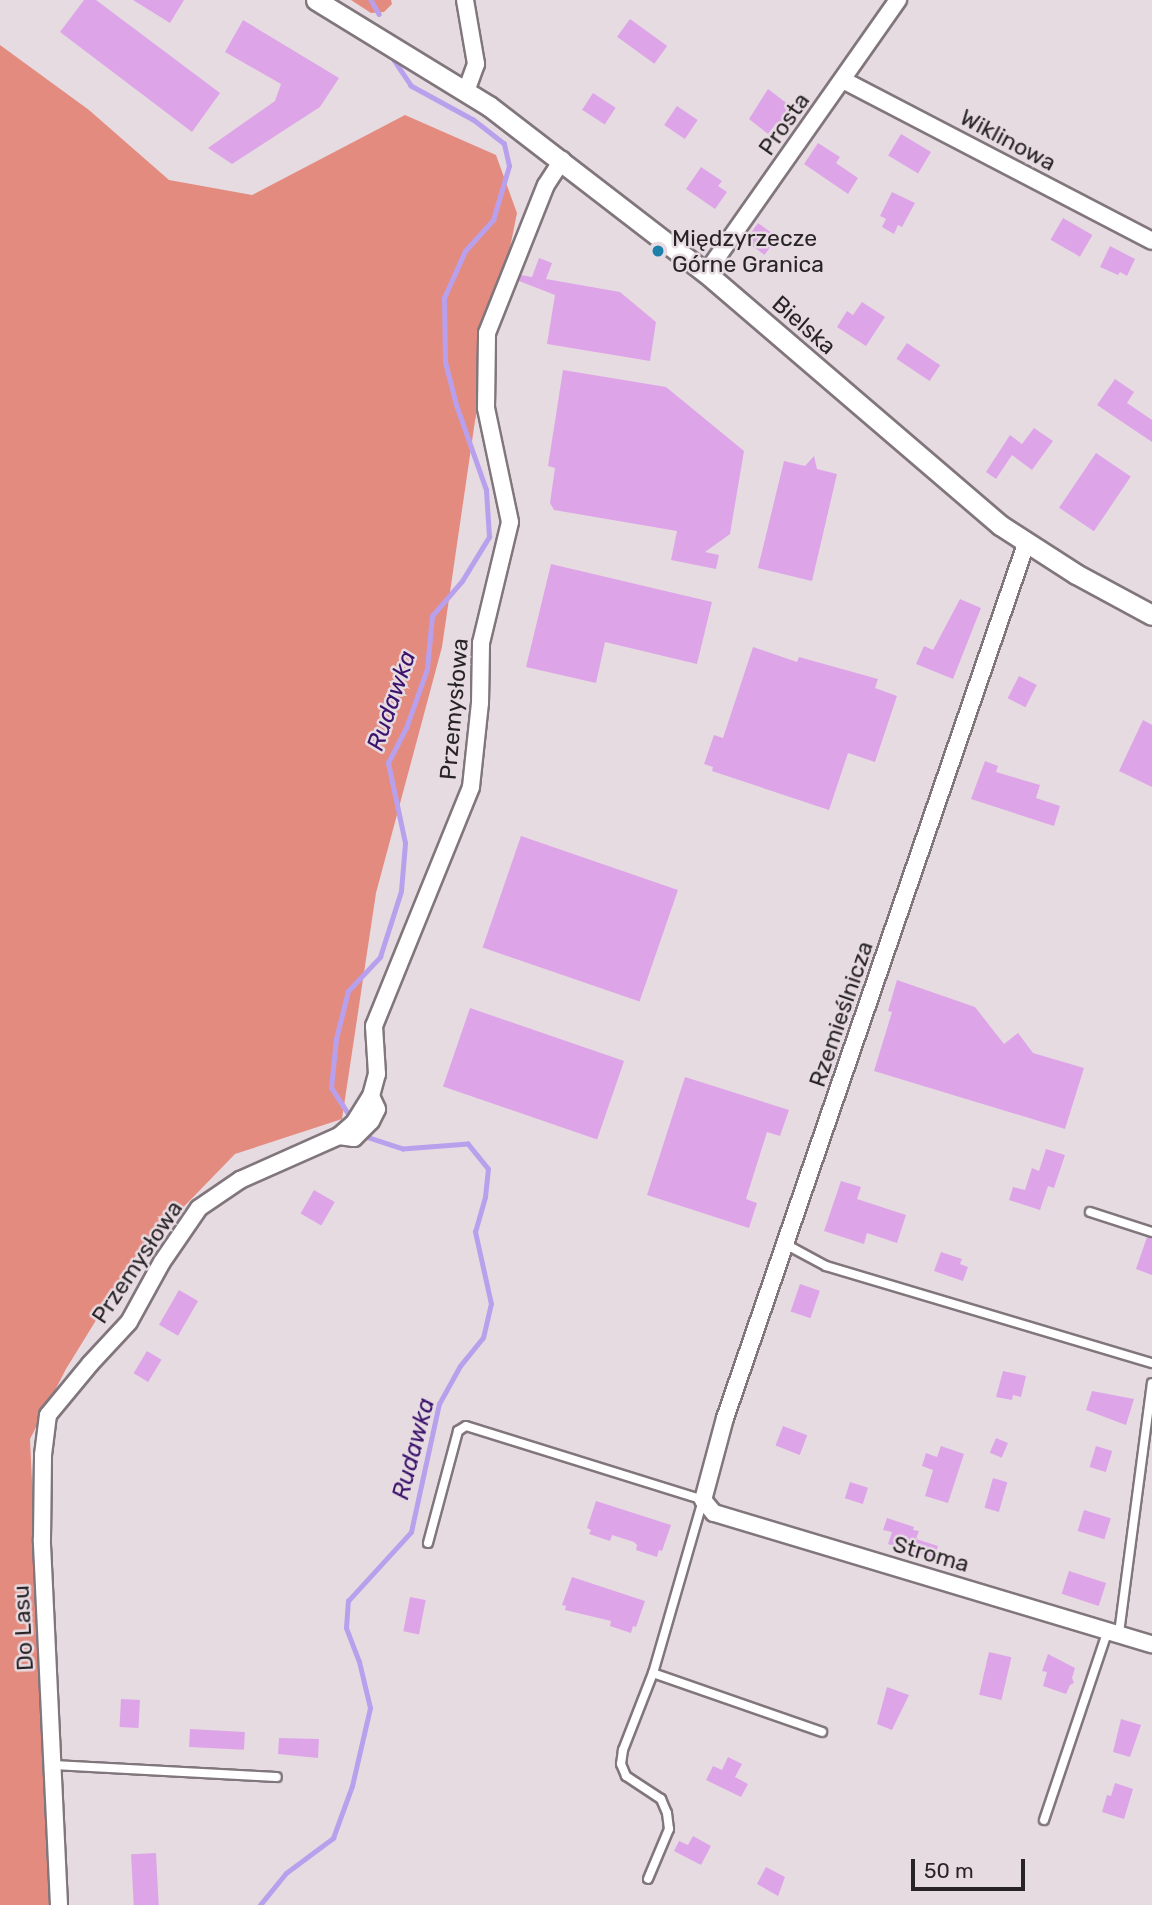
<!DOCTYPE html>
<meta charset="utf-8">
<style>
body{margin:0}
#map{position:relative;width:1152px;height:1905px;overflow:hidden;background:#e7dbe2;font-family:Rubik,sans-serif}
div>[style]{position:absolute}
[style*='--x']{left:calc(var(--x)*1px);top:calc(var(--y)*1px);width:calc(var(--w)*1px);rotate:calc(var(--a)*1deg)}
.forest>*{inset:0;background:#e48b80}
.stream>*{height:4.5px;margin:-2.25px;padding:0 2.25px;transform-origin:2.25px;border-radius:2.25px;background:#b9a0ed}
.building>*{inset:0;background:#dda5e8;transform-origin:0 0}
.roads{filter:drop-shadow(2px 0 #80767c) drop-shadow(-2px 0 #80767c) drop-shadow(0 2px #80767c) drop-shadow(0 -2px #80767c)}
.service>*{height:8px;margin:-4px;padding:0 4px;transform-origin:4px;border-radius:4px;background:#fff}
.minor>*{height:16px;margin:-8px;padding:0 8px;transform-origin:8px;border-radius:8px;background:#fff}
.tertiary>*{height:19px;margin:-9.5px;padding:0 9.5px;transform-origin:9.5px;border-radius:9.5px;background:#fff}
.dots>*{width:19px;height:19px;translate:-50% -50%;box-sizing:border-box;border:4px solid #e7dbe2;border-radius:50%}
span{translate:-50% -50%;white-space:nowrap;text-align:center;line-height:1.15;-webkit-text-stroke:5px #e7dbe2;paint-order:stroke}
.street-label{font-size:23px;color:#282426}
.poi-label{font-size:23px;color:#282426}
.left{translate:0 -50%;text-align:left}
.water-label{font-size:24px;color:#3c136c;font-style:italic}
.scale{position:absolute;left:911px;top:1859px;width:114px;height:32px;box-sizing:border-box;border:4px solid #282426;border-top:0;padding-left:9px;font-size:21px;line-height:24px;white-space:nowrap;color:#282426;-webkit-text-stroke:5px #e7dbe2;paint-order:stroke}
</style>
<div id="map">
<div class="forest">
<i style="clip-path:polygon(351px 0,391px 0,392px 4px,384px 12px,371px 13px)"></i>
<i style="clip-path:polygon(0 45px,89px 110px,169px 180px,252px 195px,405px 115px,496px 155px,517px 213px,475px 421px,442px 647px,376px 893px,342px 1119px,235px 1154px,135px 1257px,66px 1369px,30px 1439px,52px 1905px,0 1905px)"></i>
</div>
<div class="stream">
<i style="--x:371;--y:0;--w:16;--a:60"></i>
<i style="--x:352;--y:1120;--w:38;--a:-123"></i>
<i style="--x:331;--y:1088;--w:49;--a:-84.2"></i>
<i style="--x:336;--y:1039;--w:49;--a:-76"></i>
<i style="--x:348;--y:991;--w:47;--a:-46.7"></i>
<i style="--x:380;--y:957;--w:69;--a:-72.3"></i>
<i style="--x:401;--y:891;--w:48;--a:-85.2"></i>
<i style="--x:405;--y:843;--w:82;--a:-102"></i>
<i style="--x:388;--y:763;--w:39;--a:-63"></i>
<i style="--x:406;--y:728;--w:63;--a:-70.4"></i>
<i style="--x:427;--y:669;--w:53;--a:-84.6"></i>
<i style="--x:432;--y:616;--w:46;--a:-49.4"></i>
<i style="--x:462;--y:581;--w:52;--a:-58.5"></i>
<i style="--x:489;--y:537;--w:47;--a:-93.7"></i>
<i style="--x:486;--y:490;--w:90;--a:-109.4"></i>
<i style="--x:456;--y:405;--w:44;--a:-104.3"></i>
<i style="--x:445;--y:362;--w:64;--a:-90.9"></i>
<i style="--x:444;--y:298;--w:51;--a:-65.9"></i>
<i style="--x:465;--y:251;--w:42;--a:-47.9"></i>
<i style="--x:493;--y:220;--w:56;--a:-73.5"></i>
<i style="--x:509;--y:166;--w:23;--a:-103"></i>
<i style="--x:504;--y:144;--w:39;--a:-142"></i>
<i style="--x:473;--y:120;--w:71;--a:-151.3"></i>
<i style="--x:411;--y:86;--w:32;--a:-124"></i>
<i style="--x:260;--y:1905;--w:41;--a:-50.9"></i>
<i style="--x:286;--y:1873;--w:59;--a:-36.7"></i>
<i style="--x:333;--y:1838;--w:55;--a:-69.9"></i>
<i style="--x:352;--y:1786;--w:80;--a:-77"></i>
<i style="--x:370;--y:1708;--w:47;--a:-103.4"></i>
<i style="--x:359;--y:1662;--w:36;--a:-111"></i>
<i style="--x:346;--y:1628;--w:27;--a:-86"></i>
<i style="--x:348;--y:1601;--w:93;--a:-47.6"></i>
<i style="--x:411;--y:1532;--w:131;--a:-77.7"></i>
<i style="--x:439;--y:1404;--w:43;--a:-61.1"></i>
<i style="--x:460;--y:1366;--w:36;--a:-51"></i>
<i style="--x:483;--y:1338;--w:35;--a:-77"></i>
<i style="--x:491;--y:1304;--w:74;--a:-102.5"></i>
<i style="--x:475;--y:1232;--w:36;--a:-74"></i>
<i style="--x:485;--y:1197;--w:28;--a:-84"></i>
<i style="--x:488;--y:1169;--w:32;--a:-129"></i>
<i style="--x:468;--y:1144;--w:65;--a:175.6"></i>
<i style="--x:403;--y:1149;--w:42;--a:-162"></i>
</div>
<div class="building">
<i style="clip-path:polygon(84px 0,96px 0,220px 93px,192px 132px,60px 32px)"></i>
<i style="clip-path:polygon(133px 0,184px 0,170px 23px)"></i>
<i style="left:630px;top:19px;width:46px;height:22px;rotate:36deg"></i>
<i style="clip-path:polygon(243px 20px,339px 78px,320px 107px,232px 164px,208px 148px,275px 101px,281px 84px,225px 52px)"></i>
<i style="clip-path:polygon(768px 89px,793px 108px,779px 126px,776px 124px,768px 134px,749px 119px)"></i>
<i style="left:593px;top:93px;width:27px;height:20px;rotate:33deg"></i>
<i style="left:677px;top:106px;width:25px;height:23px;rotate:34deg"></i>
<i style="left:901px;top:134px;width:35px;height:25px;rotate:31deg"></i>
<i style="clip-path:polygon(818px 143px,840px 157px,836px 163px,858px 178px,848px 194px,804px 164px)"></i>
<i style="clip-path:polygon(701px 167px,722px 181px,718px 186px,727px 192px,715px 209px,686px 189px)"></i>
<i style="clip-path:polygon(892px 192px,915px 203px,902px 227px,898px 225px,894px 234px,882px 227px,886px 219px,880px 216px)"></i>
<i style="left:1063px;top:218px;width:34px;height:25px;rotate:30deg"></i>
<i style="left:758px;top:223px;width:24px;height:22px;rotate:36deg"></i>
<i style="clip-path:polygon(1110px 246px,1135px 259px,1127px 276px,1120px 272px,1118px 275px,1100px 267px)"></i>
<i style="clip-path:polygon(539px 258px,552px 263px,546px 279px,620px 292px,656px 322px,650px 361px,547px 344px,555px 295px,519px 281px,521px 275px,532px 277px)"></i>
<i style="clip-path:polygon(862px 302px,885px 317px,866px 346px,837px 327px,847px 311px,853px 315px)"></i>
<i style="left:907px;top:343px;width:40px;height:19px;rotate:34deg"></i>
<i style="clip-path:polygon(563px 370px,666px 387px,744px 451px,730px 534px,705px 552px,719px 555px,716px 569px,671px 560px,677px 531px,554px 510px,550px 503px,555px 468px,548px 466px)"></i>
<i style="clip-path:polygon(1115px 379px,1134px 392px,1127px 403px,1152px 420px,1152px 442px,1097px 405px)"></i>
<i style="clip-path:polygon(1034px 428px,1053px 441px,1032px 470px,1012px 455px,996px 479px,986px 472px,1010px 435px,1022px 444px)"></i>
<i style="left:1096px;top:453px;width:42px;height:66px;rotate:34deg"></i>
<i style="clip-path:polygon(814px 456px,817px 469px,837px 474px,812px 581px,758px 568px,784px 461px,805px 466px)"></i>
<i style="clip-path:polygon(551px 564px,712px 602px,697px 664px,605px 642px,596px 683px,526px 667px)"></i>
<i style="clip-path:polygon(960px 599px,981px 608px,953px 679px,916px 664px,924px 646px,933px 650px)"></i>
<i style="clip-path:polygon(753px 647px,797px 662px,799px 657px,878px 679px,875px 688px,897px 696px,875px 762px,848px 753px,829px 810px,712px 771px,713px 767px,704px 764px,714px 735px,723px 738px)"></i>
<i style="left:1019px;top:676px;width:20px;height:25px;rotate:27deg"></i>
<i style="clip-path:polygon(1143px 720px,1152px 725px,1152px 787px,1119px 771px)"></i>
<i style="clip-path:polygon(985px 761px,998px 766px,996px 772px,1040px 785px,1036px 798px,1060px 806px,1054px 826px,971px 799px)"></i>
<i style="left:521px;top:836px;width:166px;height:118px;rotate:19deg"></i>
<i style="clip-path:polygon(897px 980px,975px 1007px,1004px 1044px,1018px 1033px,1033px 1053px,1084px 1068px,1065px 1129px,874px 1071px,892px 1012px,888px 1011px)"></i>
<i style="left:470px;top:1008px;width:163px;height:83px;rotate:19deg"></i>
<i style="clip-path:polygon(685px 1077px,789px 1110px,780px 1136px,767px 1132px,746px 1199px,757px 1203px,749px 1228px,647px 1195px)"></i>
<i style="clip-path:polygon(1046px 1149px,1065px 1155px,1054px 1188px,1048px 1186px,1040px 1210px,1009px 1200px,1013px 1187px,1025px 1190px,1032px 1168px,1039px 1171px)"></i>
<i style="clip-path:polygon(841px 1181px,861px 1187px,857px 1199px,906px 1215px,897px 1243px,867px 1233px,864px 1244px,824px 1231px)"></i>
<i style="left:314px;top:1190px;width:24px;height:27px;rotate:30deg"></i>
<i style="clip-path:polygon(1147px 1237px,1152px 1238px,1152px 1275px,1136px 1269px)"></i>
<i style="clip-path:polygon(941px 1252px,962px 1259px,960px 1264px,968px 1267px,963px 1281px,934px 1271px)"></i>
<i style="left:800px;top:1284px;width:21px;height:29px;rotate:19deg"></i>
<i style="left:179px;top:1290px;width:22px;height:40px;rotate:30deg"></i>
<i style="left:147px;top:1351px;width:17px;height:26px;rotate:31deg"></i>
<i style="clip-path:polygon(1003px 1371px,1026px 1376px,1021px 1397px,1013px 1395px,1012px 1400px,996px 1397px)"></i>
<i style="clip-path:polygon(1092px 1391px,1134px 1399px,1126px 1425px,1086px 1410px)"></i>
<i style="left:783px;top:1426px;width:26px;height:21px;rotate:21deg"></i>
<i style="left:996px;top:1438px;width:13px;height:16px;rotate:23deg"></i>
<i style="clip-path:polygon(941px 1446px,964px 1454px,948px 1503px,925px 1496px,933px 1470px,922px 1466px,926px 1453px,937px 1457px)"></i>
<i style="left:1096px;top:1446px;width:17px;height:22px;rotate:17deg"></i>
<i style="left:993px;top:1478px;width:15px;height:31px;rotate:16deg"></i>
<i style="left:850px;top:1482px;width:19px;height:17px;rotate:18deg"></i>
<i style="clip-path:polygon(596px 1501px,671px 1525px,662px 1551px,659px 1550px,657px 1557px,636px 1550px,637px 1545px,634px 1542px,612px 1535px,610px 1541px,589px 1534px,591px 1530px,587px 1528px)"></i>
<i style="left:1084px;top:1510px;width:28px;height:22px;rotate:17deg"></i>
<i style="clip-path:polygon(887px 1518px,914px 1527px,913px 1530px,919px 1531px,916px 1539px,938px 1546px,933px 1559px,888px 1544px,892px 1532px,883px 1530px)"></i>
<i style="left:1069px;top:1571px;width:39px;height:24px;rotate:18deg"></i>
<i style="clip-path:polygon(572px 1577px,645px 1601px,636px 1627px,633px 1626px,631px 1633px,610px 1626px,611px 1621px,565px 1610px,566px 1606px,562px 1605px)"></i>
<i style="left:410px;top:1597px;width:16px;height:35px;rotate:11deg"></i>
<i style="left:989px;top:1652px;width:23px;height:44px;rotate:13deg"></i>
<i style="clip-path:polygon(1048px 1654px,1075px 1668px,1072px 1678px,1074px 1683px,1070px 1685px,1066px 1694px,1043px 1686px,1047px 1672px,1042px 1671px)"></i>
<i style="clip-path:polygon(887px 1687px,909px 1695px,892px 1730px,877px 1724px)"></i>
<i style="left:121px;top:1699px;width:19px;height:28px;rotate:3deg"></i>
<i style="clip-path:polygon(1121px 1719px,1141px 1725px,1130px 1757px,1113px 1752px)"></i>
<i style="left:190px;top:1729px;width:55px;height:18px;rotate:3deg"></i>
<i style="clip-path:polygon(279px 1738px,319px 1739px,318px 1758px,278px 1754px)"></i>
<i style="clip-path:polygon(728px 1757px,742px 1764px,735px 1777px,748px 1784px,741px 1797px,706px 1780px,713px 1766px,722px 1770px)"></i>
<i style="clip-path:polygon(1115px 1783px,1133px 1789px,1124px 1819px,1102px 1812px,1107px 1795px,1111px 1796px)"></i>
<i style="clip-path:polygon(693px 1836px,711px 1846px,701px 1865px,674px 1851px,679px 1841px,688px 1845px)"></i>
<i style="left:156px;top:1853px;width:52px;height:25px;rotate:87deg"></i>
<i style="clip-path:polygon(766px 1867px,785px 1877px,778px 1896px,757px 1884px)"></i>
</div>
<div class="roads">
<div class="service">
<i style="--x:1090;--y:1212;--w:65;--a:17.9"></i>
<i style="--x:787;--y:1245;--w:44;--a:28.3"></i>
<i style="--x:826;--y:1266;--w:340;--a:16.6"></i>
<i style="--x:428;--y:1543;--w:116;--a:-75"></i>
<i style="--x:458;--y:1431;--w:9;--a:-32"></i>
<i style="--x:466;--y:1426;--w:248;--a:17.3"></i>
<i style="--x:703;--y:1500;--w:180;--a:106.1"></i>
<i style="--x:653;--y:1673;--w:83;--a:111.3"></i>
<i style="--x:623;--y:1750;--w:14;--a:98"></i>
<i style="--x:621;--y:1764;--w:13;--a:67"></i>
<i style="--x:626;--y:1776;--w:42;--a:33.3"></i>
<i style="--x:661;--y:1799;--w:15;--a:67"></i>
<i style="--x:667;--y:1813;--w:16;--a:83"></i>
<i style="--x:669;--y:1829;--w:54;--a:112.8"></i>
<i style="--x:1119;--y:1633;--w:252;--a:-82.5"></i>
<i style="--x:653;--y:1673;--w:179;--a:19.2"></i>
<i style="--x:53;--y:1765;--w:224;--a:3.1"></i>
<i style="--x:1044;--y:1820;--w:200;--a:-71.4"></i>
</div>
<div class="minor">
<i style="--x:465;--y:0;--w:65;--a:80.2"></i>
<i style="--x:476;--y:64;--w:29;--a:110"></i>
<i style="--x:843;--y:80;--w:348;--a:27.5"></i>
<i style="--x:706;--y:273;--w:334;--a:-54.9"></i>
<i style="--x:1026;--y:544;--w:924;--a:109"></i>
<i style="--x:725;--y:1418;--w:85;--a:105"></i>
<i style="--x:703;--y:1500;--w:17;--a:50"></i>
<i style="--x:714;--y:1513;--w:457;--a:16.7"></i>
<i style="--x:339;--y:1136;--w:20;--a:-41"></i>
<i style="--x:354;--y:1123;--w:32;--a:-58"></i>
<i style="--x:59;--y:1905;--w:366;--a:-92.7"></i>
<i style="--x:42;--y:1539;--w:84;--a:-89.3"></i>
<i style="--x:43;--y:1455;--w:40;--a:-82.9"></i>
<i style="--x:48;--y:1415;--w:66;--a:-50.5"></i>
<i style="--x:90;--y:1364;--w:57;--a:-47.1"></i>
<i style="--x:129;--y:1322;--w:68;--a:-61.2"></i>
<i style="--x:162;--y:1262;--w:65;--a:-55.6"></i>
<i style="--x:199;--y:1208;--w:50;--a:-34.3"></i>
<i style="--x:240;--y:1180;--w:108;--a:-24"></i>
<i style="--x:339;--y:1136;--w:15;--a:8"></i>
<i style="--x:354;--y:1138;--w:24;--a:-45"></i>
<i style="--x:371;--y:1121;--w:13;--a:-63"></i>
<i style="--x:377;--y:1109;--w:14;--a:-115"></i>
<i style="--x:371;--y:1096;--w:23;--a:-75"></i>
<i style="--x:377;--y:1074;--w:48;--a:-93.6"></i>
<i style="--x:374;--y:1026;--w:258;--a:-67.9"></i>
<i style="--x:471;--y:787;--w:84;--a:-83.9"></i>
<i style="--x:480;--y:703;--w:60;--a:-89"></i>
<i style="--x:481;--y:643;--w:124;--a:-76.5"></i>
<i style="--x:510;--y:522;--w:116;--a:-101.9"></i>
<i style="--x:486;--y:408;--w:75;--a:-89.2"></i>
<i style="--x:487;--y:333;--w:159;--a:-68.3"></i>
<i style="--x:546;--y:185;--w:30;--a:-57"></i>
</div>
<div class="tertiary">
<i style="--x:316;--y:0;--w:203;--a:31.5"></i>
<i style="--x:489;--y:106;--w:274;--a:37.6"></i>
<i style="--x:706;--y:273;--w:387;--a:40.6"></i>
<i style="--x:1000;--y:525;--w:90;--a:32.8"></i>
<i style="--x:1076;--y:574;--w:86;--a:28.3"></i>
</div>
</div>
<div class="dots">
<i style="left:658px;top:251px;background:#1c80ab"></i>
</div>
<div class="street-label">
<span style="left:784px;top:124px;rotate:-55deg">Prosta</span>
<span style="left:1008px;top:140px;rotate:28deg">Wiklinowa</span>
<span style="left:804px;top:325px;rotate:41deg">Bielska</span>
<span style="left:454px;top:709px;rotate:-85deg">Przemysłowa</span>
<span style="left:841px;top:1014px;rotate:-71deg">Rzemieślnicza</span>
<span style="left:137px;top:1262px;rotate:-56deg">Przemysłowa</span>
<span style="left:931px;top:1554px;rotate:16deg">Stroma</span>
<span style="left:23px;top:1628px;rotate:-93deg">Do Lasu</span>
</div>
<div class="poi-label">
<span class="left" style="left:672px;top:251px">Międzyrzecze<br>Górne Granica</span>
</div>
<div class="water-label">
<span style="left:392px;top:701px;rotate:-71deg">Rudawka</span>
<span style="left:414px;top:1449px;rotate:-75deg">Rudawka</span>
</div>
<div class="scale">50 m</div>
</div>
